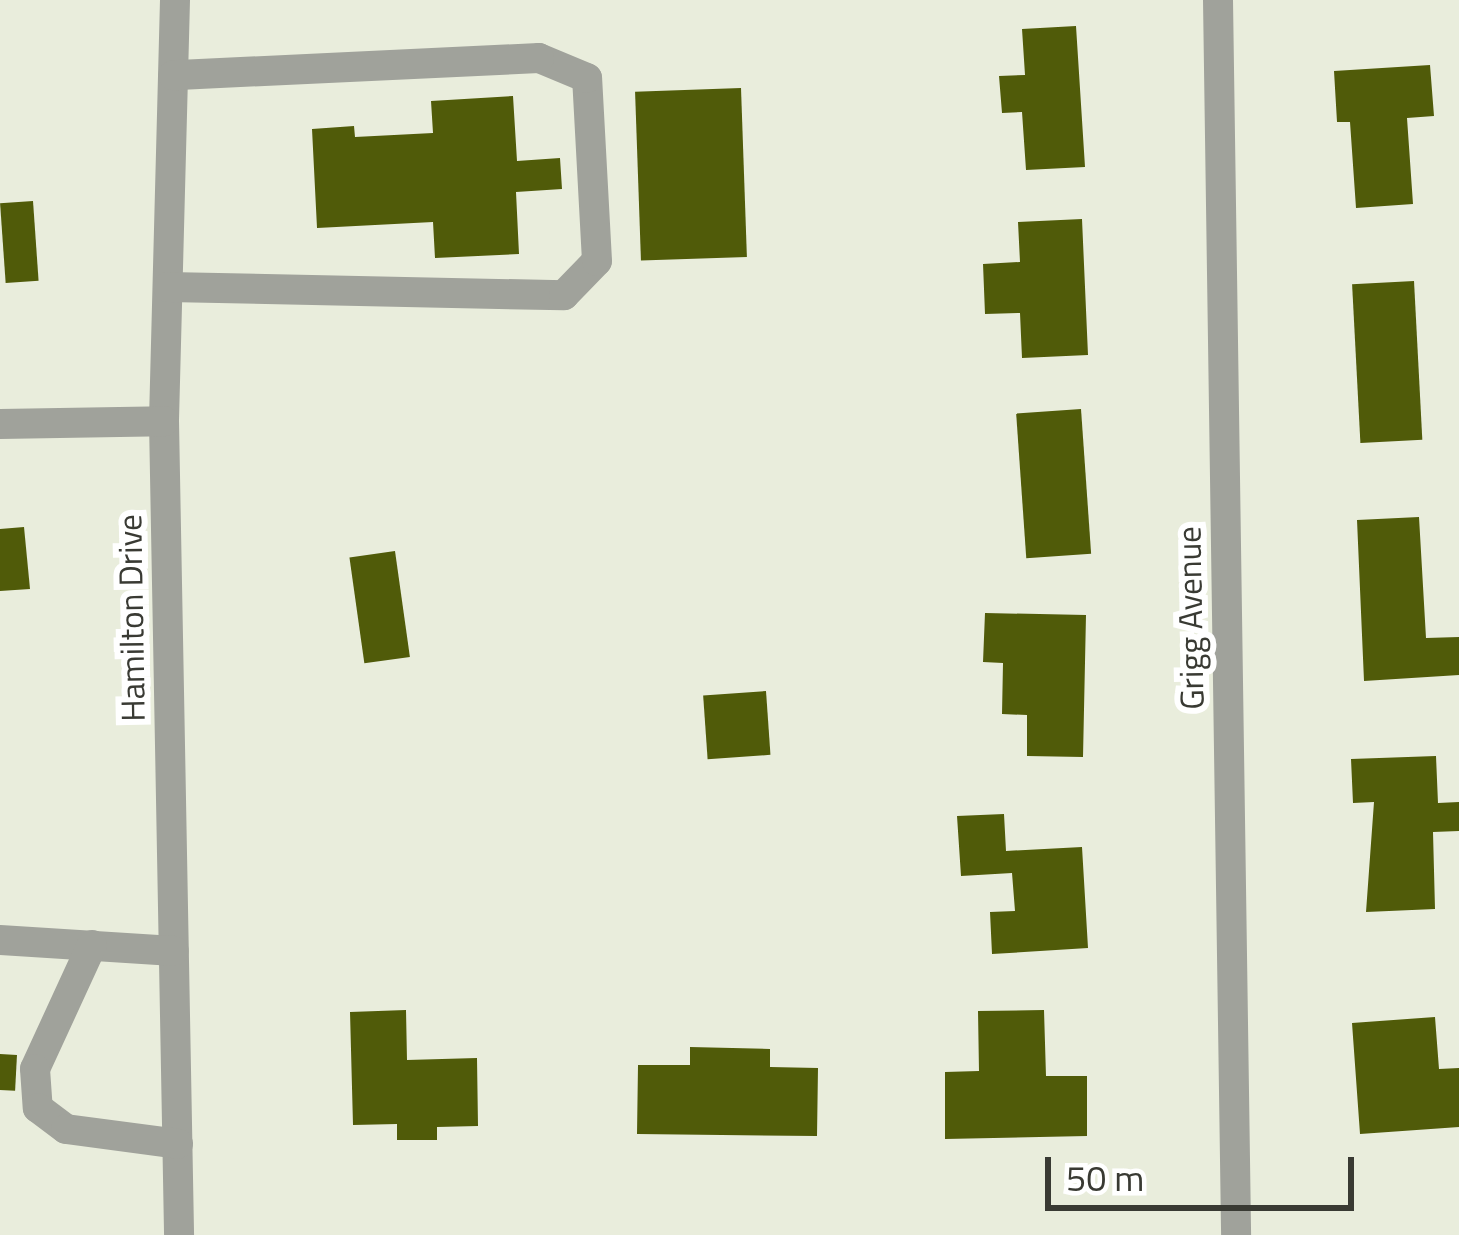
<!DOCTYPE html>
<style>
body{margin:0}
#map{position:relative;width:1459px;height:1235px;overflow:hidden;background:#e9eddc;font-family:"Titillium Web",sans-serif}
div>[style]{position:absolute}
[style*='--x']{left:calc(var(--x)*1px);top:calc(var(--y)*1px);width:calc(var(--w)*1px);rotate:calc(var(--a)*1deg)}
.building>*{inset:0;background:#505b09;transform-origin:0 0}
.minor>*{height:30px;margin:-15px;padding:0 15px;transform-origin:15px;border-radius:15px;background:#a0a29b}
span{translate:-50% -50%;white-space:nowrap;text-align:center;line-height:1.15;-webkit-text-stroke:12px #fff;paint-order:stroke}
.street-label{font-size:33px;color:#393a33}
.scale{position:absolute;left:1045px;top:1157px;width:309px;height:54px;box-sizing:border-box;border:6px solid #393a33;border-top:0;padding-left:15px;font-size:36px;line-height:42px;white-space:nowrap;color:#393a33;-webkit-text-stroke:9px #fff;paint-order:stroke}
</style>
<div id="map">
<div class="building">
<i style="clip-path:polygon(1076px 26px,1085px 167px,1026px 170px,1022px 112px,1002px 113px,999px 76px,1025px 75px,1022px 29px)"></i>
<i style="clip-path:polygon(1430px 65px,1434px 116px,1407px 118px,1413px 204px,1356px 208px,1350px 122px,1337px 122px,1334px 71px)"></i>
<i style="left:741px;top:88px;width:169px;height:106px;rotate:88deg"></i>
<i style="clip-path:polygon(513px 96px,517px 161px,560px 158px,562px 189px,516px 192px,519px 254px,435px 258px,433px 222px,317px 228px,312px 129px,354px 126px,355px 137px,433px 133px,431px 101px)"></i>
<i style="left:33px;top:201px;width:80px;height:33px;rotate:86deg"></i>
<i style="clip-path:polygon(1082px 219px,1088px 355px,1022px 358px,1020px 313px,985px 314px,983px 264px,1020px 262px,1018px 222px)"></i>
<i style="left:1414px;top:281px;width:159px;height:62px;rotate:87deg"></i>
<i style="left:1081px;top:409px;width:145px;height:65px;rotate:86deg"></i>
<i style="clip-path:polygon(1419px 517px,1426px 638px,1459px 637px,1459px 675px,1364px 681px,1357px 520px)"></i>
<i style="clip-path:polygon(24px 527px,30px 589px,0 591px,0 529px)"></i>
<i style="left:395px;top:551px;width:107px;height:46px;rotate:82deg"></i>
<i style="clip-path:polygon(985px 613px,1086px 615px,1083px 757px,1027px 756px,1027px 715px,1002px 714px,1003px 663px,983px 662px)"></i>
<i style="left:766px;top:691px;width:64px;height:63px;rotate:86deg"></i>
<i style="clip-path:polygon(1436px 756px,1438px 803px,1459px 802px,1459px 831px,1433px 832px,1435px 909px,1366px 912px,1374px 802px,1353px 803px,1351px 759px)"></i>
<i style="clip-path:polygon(1004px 814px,1006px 851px,1082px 847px,1088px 948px,992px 954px,990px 912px,1015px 911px,1012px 873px,961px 876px,957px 816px)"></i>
<i style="clip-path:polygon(406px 1010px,407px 1060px,477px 1058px,478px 1126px,437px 1127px,437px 1140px,397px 1140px,397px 1124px,353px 1125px,350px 1012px)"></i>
<i style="clip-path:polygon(1044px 1010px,1046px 1076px,1087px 1076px,1087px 1136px,945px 1139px,945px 1072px,979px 1071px,978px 1011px)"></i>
<i style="clip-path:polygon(1435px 1017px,1439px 1069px,1459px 1068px,1459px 1127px,1360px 1134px,1352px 1023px)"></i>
<i style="clip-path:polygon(690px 1047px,770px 1049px,770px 1067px,818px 1068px,817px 1136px,637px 1134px,638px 1065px,690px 1065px)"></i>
<i style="left:0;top:1054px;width:17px;height:36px;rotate:3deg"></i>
</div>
<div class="minor">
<i style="--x:175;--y:0;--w:421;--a:91.5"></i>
<i style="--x:164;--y:421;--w:814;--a:88.94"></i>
<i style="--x:1218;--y:0;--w:1235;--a:89.16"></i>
<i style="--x:168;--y:287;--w:396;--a:1.2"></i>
<i style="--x:564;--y:295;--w:47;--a:-45.9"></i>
<i style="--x:597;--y:261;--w:183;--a:-93.1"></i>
<i style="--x:587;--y:78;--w:52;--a:-157.4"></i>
<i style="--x:539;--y:58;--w:366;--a:177.3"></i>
<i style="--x:0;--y:424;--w:164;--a:-1"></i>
<i style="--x:0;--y:940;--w:174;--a:3.6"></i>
<i style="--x:92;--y:945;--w:136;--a:114.7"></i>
<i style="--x:35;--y:1069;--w:39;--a:86"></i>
<i style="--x:38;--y:1108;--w:35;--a:37"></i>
<i style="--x:66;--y:1129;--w:113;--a:7.6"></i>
</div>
<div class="street-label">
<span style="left:132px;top:618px;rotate:-91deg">Hamilton Drive</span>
<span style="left:1191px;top:618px;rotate:-91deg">Grigg Avenue</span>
</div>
<div class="scale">50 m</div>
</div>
